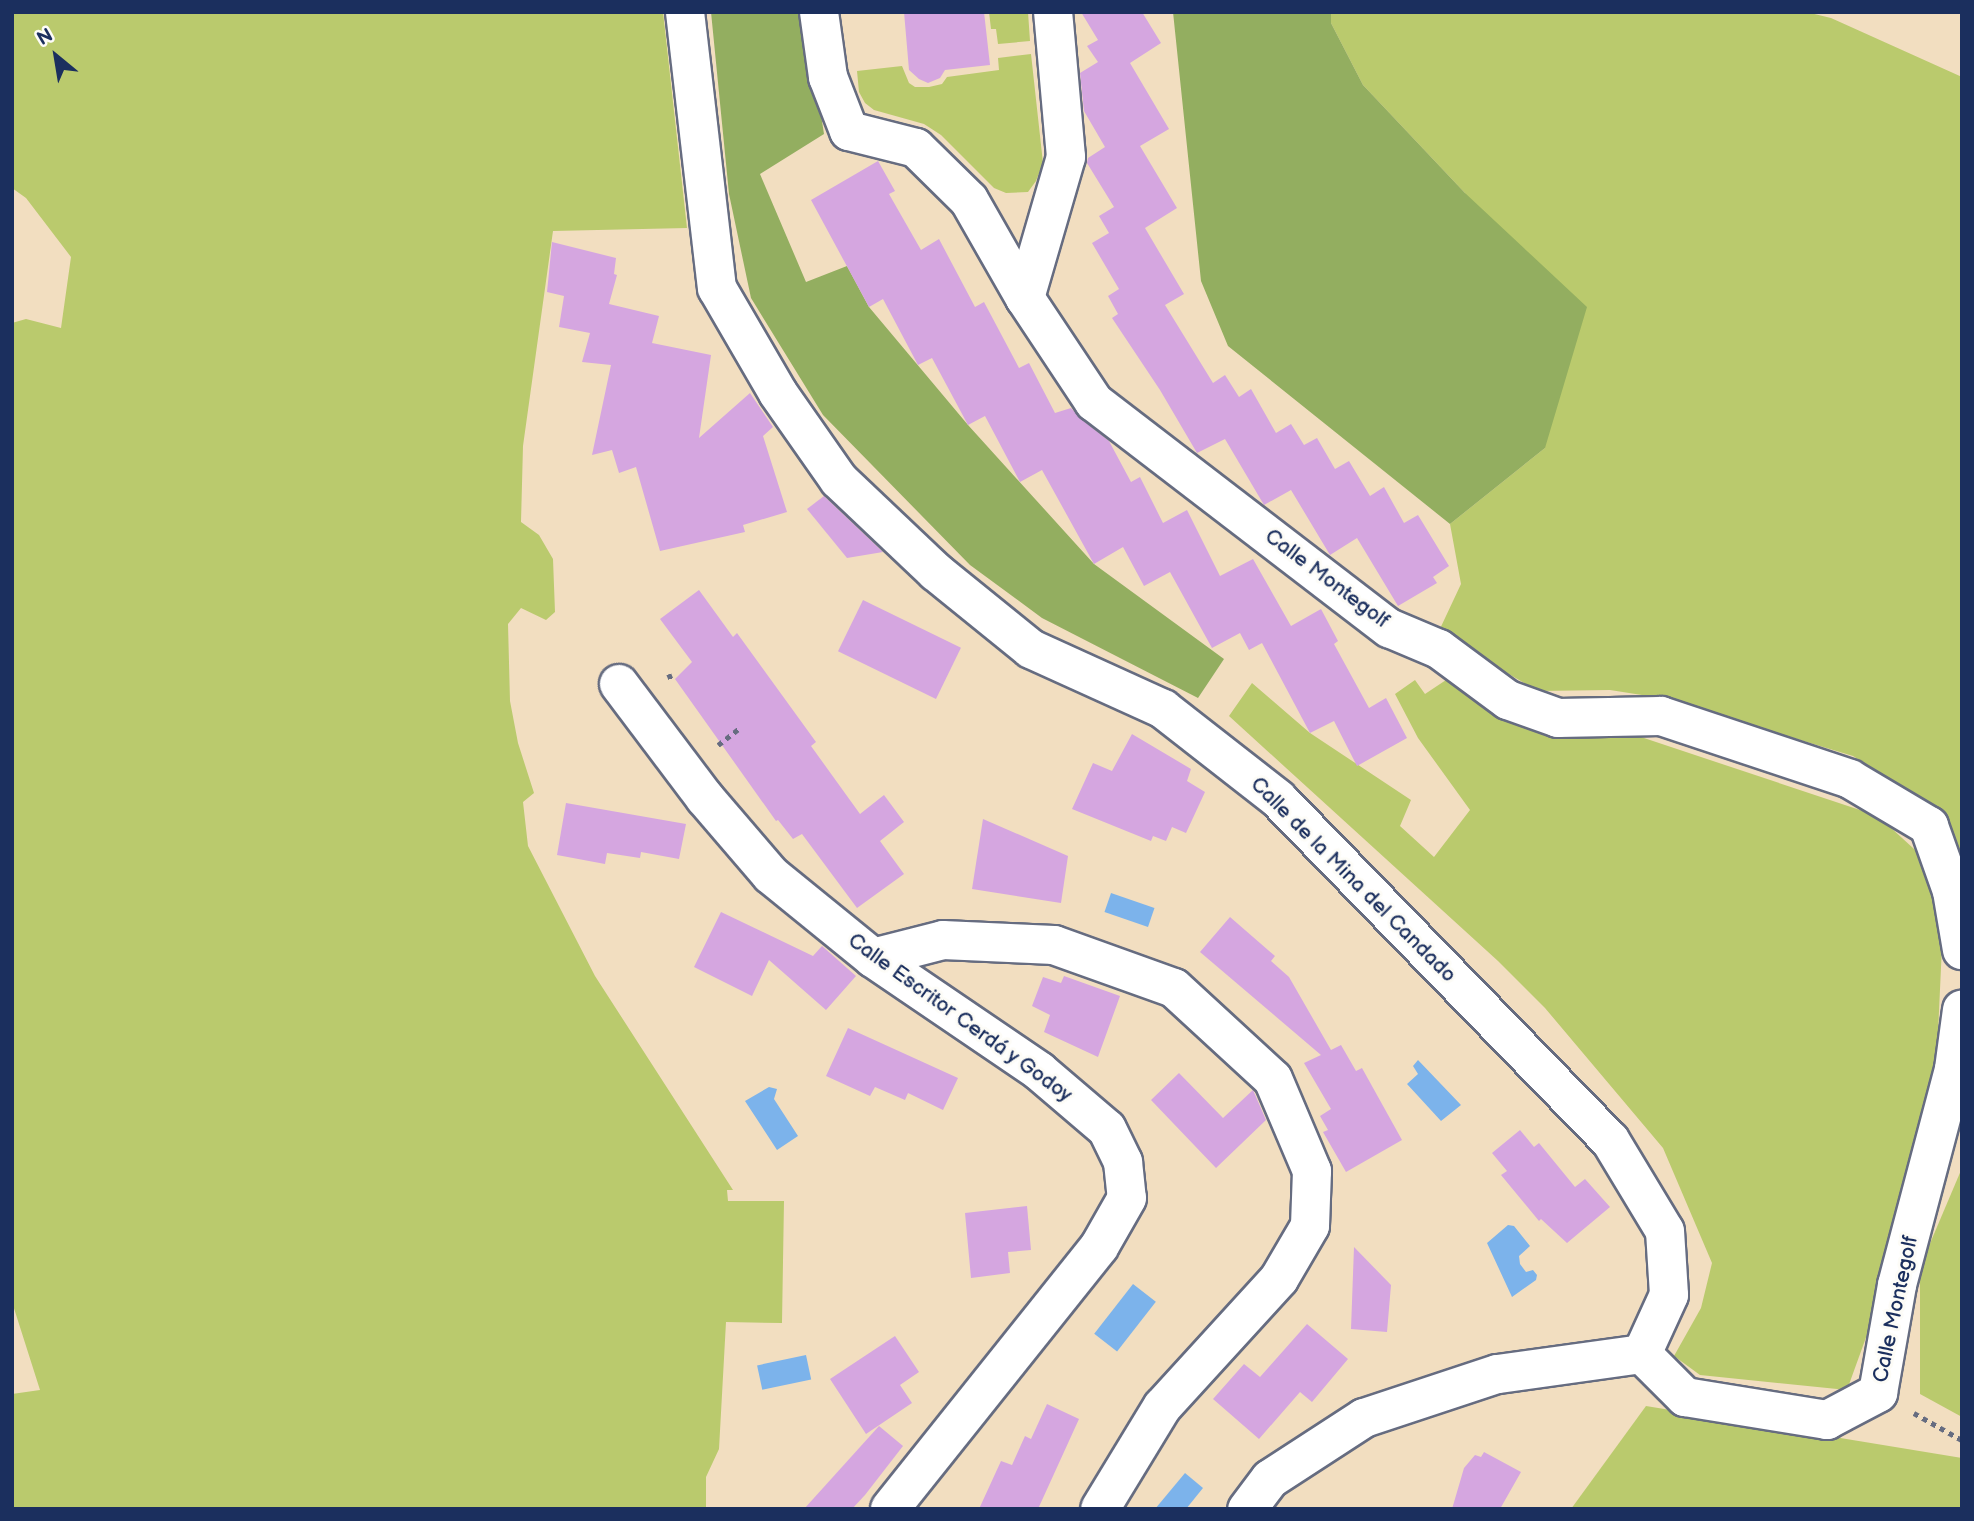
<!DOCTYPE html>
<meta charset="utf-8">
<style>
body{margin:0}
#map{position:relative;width:1974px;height:1521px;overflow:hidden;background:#f2dec0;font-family:"Balsamiq Sans",sans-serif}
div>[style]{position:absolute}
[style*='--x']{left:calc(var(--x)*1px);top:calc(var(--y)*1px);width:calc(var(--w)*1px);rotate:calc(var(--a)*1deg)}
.green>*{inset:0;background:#baca6d}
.forest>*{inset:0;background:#93ae60}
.water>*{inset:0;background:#7cb3eb;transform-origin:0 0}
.building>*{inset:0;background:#d5a6e0;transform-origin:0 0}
.path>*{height:4.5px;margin-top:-2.25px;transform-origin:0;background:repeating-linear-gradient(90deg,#666c80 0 5px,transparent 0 10px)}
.roads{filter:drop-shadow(2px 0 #666c80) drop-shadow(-2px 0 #666c80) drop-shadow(0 2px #666c80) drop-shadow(0 -2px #666c80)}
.minor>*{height:38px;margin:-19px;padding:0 19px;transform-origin:19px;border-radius:19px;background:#fff}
span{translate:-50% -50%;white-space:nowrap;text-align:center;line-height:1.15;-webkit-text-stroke:6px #fdfcf7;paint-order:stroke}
.street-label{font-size:21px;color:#1b2f5e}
.frame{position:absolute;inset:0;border:14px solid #1b2f5e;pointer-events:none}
.north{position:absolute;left:21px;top:21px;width:70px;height:70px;-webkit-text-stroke:5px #fdfcf7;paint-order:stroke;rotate:330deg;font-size:19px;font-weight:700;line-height:28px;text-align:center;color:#1b2f5e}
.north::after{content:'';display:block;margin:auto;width:24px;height:32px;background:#1b2f5e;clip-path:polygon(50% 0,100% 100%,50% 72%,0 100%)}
</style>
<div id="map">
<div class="green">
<i style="clip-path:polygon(12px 12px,663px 12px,687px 228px,553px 231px,523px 446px,521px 522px,539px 535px,553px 559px,555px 612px,546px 620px,521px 608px,508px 624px,510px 701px,518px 743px,534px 793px,523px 802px,528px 846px,595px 976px,733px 1190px,727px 1190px,728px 1201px,784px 1201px,782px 1323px,726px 1322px,719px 1449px,706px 1477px,706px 1509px,12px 1509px,12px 1394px,40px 1390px,12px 1302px,12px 323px,26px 319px,61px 328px,71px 257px,26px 198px,12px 188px)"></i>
<i style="clip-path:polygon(989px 12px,1028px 12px,1030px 41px,998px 44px,996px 29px,991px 29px)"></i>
<i style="clip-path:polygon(1331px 12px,1806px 12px,1831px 18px,1962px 77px,1962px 855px,1940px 812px,1853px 756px,1661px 698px,1610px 690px,1538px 691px,1438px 633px,1461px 584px,1450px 524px,1545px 448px,1465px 193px,1363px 85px,1331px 23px)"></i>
<i style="clip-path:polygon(1031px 54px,1043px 163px,1036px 181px,1028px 192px,1006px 193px,994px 188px,941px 135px,924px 124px,874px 110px,865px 103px,859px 92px,857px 71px,902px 66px,909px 83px,915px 87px,929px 87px,942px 84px,947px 77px,999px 70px,998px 58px)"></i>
<i style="clip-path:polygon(1449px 678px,1496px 715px,1553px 728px,1626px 732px,1878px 816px,1925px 859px,1942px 946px,1937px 1055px,1881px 1296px,1847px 1390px,1700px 1375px,1674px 1356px,1701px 1308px,1712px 1263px,1663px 1148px,1545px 1008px,1498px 961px,1229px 716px,1252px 683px,1310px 733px,1411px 800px,1400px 826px,1434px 857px,1470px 810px,1418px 738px,1395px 694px,1415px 680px,1425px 694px)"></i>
<i style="clip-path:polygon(1962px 1168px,1962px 1417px,1920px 1394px,1920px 1267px)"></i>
<i style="clip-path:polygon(1646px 1406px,1962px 1458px,1962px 1509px,1571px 1509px)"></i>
</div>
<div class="forest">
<i style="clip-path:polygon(711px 12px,805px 12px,824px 134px,760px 174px,806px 282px,847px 266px,869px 307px,968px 425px,1094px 564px,1224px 659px,1198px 698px,1042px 618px,970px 565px,823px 415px,751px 298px,729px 194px)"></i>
<i style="clip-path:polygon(1173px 12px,1331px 12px,1331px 23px,1363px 85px,1465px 193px,1587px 307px,1545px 448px,1450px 524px,1228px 346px,1201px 281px)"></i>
</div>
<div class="water">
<i style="left:1111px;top:893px;width:46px;height:20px;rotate:19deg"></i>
<i style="clip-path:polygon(1418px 1060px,1461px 1105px,1441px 1121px,1407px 1084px,1418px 1074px,1413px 1066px)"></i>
<i style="clip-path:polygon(769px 1087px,777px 1089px,774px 1099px,798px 1136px,777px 1150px,745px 1101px)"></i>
<i style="clip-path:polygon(1508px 1225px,1514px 1226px,1530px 1246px,1519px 1256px,1520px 1264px,1526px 1272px,1533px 1270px,1537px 1275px,1536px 1280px,1512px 1297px,1487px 1243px)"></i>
<i style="left:1133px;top:1284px;width:29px;height:63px;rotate:38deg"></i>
<i style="left:806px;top:1355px;width:25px;height:50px;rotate:78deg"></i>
<i style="clip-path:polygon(1185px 1473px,1203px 1488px,1186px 1509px,1155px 1509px)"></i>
</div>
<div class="building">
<i style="clip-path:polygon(904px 12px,984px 12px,990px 65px,945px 70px,940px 78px,928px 83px,919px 79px,909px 70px)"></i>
<i style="clip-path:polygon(1081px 12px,1142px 12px,1161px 43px,1130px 63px,1169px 129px,1140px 146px,1177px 208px,1145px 228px,1184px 294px,1165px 305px,1213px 383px,1225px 375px,1239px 397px,1251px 389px,1276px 433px,1291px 424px,1304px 445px,1317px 438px,1335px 469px,1349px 461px,1370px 496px,1384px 487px,1404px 523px,1418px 515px,1449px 566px,1433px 577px,1437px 583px,1398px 606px,1357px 538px,1330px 555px,1291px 490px,1264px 505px,1225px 439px,1197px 453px,1160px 390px,1112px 318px,1118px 314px,1108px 296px,1119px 289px,1092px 243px,1109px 233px,1099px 216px,1114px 207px,1087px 163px,1088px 158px,1105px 147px,1084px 111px,1080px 73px,1098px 62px,1087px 46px,1098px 40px)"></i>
<i style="clip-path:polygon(878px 161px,895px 191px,889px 194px,921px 250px,939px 239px,975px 307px,984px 302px,1019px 368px,1029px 363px,1055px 413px,1071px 408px,1081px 419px,1109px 441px,1131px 482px,1140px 477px,1163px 523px,1187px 510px,1220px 576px,1253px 559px,1291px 626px,1321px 609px,1338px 641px,1334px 644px,1369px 708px,1386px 698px,1407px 738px,1357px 766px,1334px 721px,1310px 733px,1262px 643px,1249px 650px,1240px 633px,1212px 648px,1170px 572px,1144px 586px,1123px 547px,1094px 564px,1042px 470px,1020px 482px,985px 416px,968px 425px,932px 358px,918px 365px,883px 299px,869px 307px,811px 200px)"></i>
<i style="clip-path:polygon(552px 242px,616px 258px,614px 274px,617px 275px,609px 304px,659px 316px,652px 343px,711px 355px,699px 438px,750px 393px,773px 427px,763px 436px,787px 512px,743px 525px,745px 532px,660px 551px,636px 467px,619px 473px,612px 450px,592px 455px,611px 365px,582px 362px,590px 333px,559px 327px,564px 296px,547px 292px)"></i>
<i style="clip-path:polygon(824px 496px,883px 552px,847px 558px,807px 509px)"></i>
<i style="clip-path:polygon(699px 590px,733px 637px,737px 633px,816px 742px,811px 746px,860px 814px,884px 795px,904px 822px,880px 841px,904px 874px,857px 908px,802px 834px,793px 839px,778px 820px,776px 821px,675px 679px,692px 662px,660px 619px)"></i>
<i style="left:863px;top:600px;width:109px;height:57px;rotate:26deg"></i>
<i style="clip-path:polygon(1132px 734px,1191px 769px,1187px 781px,1205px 792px,1186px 833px,1172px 827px,1166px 841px,1153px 836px,1151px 841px,1072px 809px,1093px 763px,1112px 771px)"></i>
<i style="clip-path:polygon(566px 803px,686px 824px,679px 859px,641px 852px,640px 858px,607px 853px,605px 864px,557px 855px)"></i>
<i style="clip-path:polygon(983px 819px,1068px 856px,1061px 903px,972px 889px)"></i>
<i style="clip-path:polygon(721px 912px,813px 956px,822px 946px,856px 976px,826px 1010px,769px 960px,752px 996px,694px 967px)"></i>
<i style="clip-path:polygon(1230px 917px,1275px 956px,1271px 961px,1289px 977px,1331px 1050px,1341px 1045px,1356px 1071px,1362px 1068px,1402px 1140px,1346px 1172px,1323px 1132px,1328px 1130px,1320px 1116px,1331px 1109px,1304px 1063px,1321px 1055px,1200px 952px)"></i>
<i style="clip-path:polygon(1064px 976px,1120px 996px,1098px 1057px,1044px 1032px,1050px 1015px,1032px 1006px,1043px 977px,1061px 983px)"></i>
<i style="clip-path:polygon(848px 1028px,958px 1078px,943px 1110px,908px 1093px,905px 1100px,875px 1087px,870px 1096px,826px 1076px)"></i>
<i style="clip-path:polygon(1179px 1073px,1223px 1118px,1253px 1090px,1266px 1120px,1216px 1168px,1151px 1100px)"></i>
<i style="clip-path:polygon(1520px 1130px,1534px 1147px,1539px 1143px,1575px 1187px,1585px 1179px,1610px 1207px,1567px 1243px,1541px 1219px,1539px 1221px,1501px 1175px,1507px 1171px,1492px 1153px)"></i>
<i style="clip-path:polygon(1027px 1206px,1031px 1250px,1008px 1252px,1010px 1273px,971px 1278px,965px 1213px)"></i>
<i style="clip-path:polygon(1354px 1247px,1391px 1285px,1387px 1332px,1351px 1329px)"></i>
<i style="clip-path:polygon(1307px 1324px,1348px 1359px,1312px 1402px,1300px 1392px,1259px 1439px,1213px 1399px,1244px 1364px,1260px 1377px)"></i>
<i style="clip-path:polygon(895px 1336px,919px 1372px,900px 1385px,912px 1403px,866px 1434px,830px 1379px)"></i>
<i style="clip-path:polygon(1047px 1404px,1079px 1419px,1038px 1509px,979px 1509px,1001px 1461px,1012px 1465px,1025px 1436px,1031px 1439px)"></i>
<i style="clip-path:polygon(879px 1426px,903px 1446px,865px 1495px,852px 1509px,804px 1509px)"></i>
<i style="clip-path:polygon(1484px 1452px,1521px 1472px,1500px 1509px,1452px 1509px,1464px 1468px,1475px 1455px,1481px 1457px)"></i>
</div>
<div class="path">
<i style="--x:669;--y:674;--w:8;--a:67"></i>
<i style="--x:718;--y:745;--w:29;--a:-38"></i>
<i style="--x:1914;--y:1413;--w:55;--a:29.4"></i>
</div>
<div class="roads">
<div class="minor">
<i style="--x:685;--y:12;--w:278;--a:83.4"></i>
<i style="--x:717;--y:288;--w:121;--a:59.8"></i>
<i style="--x:778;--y:393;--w:106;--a:55"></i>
<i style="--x:839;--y:480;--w:134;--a:43.5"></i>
<i style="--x:936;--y:572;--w:122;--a:39"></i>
<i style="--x:1031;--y:649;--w:145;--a:24.4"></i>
<i style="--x:1163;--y:709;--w:146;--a:38"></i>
<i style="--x:1278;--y:799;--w:476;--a:45.8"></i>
<i style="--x:1610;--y:1140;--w:106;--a:58.9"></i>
<i style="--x:1665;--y:1231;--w:64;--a:86.4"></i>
<i style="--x:1669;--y:1295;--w:65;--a:114.6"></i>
<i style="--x:1642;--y:1354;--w:146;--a:172.1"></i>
<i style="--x:1497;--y:1374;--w:140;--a:161.7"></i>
<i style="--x:1364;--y:1418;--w:112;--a:147"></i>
<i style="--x:1270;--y:1479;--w:38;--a:127"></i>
<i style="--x:819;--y:12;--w:66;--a:82.1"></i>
<i style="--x:828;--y:77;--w:58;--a:68.7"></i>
<i style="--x:849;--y:131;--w:69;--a:14.2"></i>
<i style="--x:916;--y:148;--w:74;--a:44.5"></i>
<i style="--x:969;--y:200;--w:113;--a:60.3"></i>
<i style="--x:1025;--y:298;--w:125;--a:56.4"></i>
<i style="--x:1094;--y:402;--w:372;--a:37.5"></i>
<i style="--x:1389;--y:628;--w:54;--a:22.8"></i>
<i style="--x:1439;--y:649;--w:86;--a:36.5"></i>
<i style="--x:1508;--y:700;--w:53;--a:19.8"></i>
<i style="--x:1558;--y:718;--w:103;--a:-1.1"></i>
<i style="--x:1661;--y:716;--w:199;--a:18.4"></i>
<i style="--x:1850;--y:779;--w:92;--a:30.7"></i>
<i style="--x:1929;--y:826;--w:69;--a:70.5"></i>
<i style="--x:1952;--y:891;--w:60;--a:80.4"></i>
<i style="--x:1025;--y:298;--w:147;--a:-73.8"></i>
<i style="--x:1066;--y:157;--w:146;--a:-95.1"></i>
<i style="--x:619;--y:684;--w:143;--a:53"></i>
<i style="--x:705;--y:798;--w:101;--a:49.4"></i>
<i style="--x:771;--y:875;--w:132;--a:39.1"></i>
<i style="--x:873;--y:958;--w:201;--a:34.2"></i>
<i style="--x:1039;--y:1071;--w:89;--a:40.5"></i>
<i style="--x:1107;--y:1129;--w:37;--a:64"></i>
<i style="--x:1123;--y:1162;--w:36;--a:84"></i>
<i style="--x:1127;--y:1198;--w:56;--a:119.7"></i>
<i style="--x:1099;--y:1247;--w:335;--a:128.6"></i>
<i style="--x:873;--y:958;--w:72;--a:-14.4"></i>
<i style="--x:943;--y:940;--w:111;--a:2.6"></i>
<i style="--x:1054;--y:945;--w:127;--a:19.7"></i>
<i style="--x:1174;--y:988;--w:134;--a:42.6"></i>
<i style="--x:1273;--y:1079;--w:100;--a:67"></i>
<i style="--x:1312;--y:1171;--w:55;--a:92.1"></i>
<i style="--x:1310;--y:1226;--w:61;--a:120.3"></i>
<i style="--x:1279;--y:1279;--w:173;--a:132.4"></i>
<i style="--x:1162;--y:1407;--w:119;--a:121.3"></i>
<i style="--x:1642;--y:1354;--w:61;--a:45"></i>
<i style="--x:1685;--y:1397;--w:144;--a:9.2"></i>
<i style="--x:1827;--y:1420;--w:58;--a:-27.9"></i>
<i style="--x:1878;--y:1393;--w:110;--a:-80"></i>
<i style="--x:1897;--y:1285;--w:223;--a:-75.2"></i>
<i style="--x:1954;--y:1069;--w:60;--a:-82.3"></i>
</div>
</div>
<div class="street-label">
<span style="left:1327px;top:579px;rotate:37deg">Calle Montegolf</span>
<span style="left:1353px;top:880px;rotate:45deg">Calle de la Mina del Candado</span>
<span style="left:960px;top:1018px;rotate:36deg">Calle Escritor Cerdá y Godoy</span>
<span style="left:1896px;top:1309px;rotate:-78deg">Calle Montegolf</span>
</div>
<div class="frame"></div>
<div class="north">N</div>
</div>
